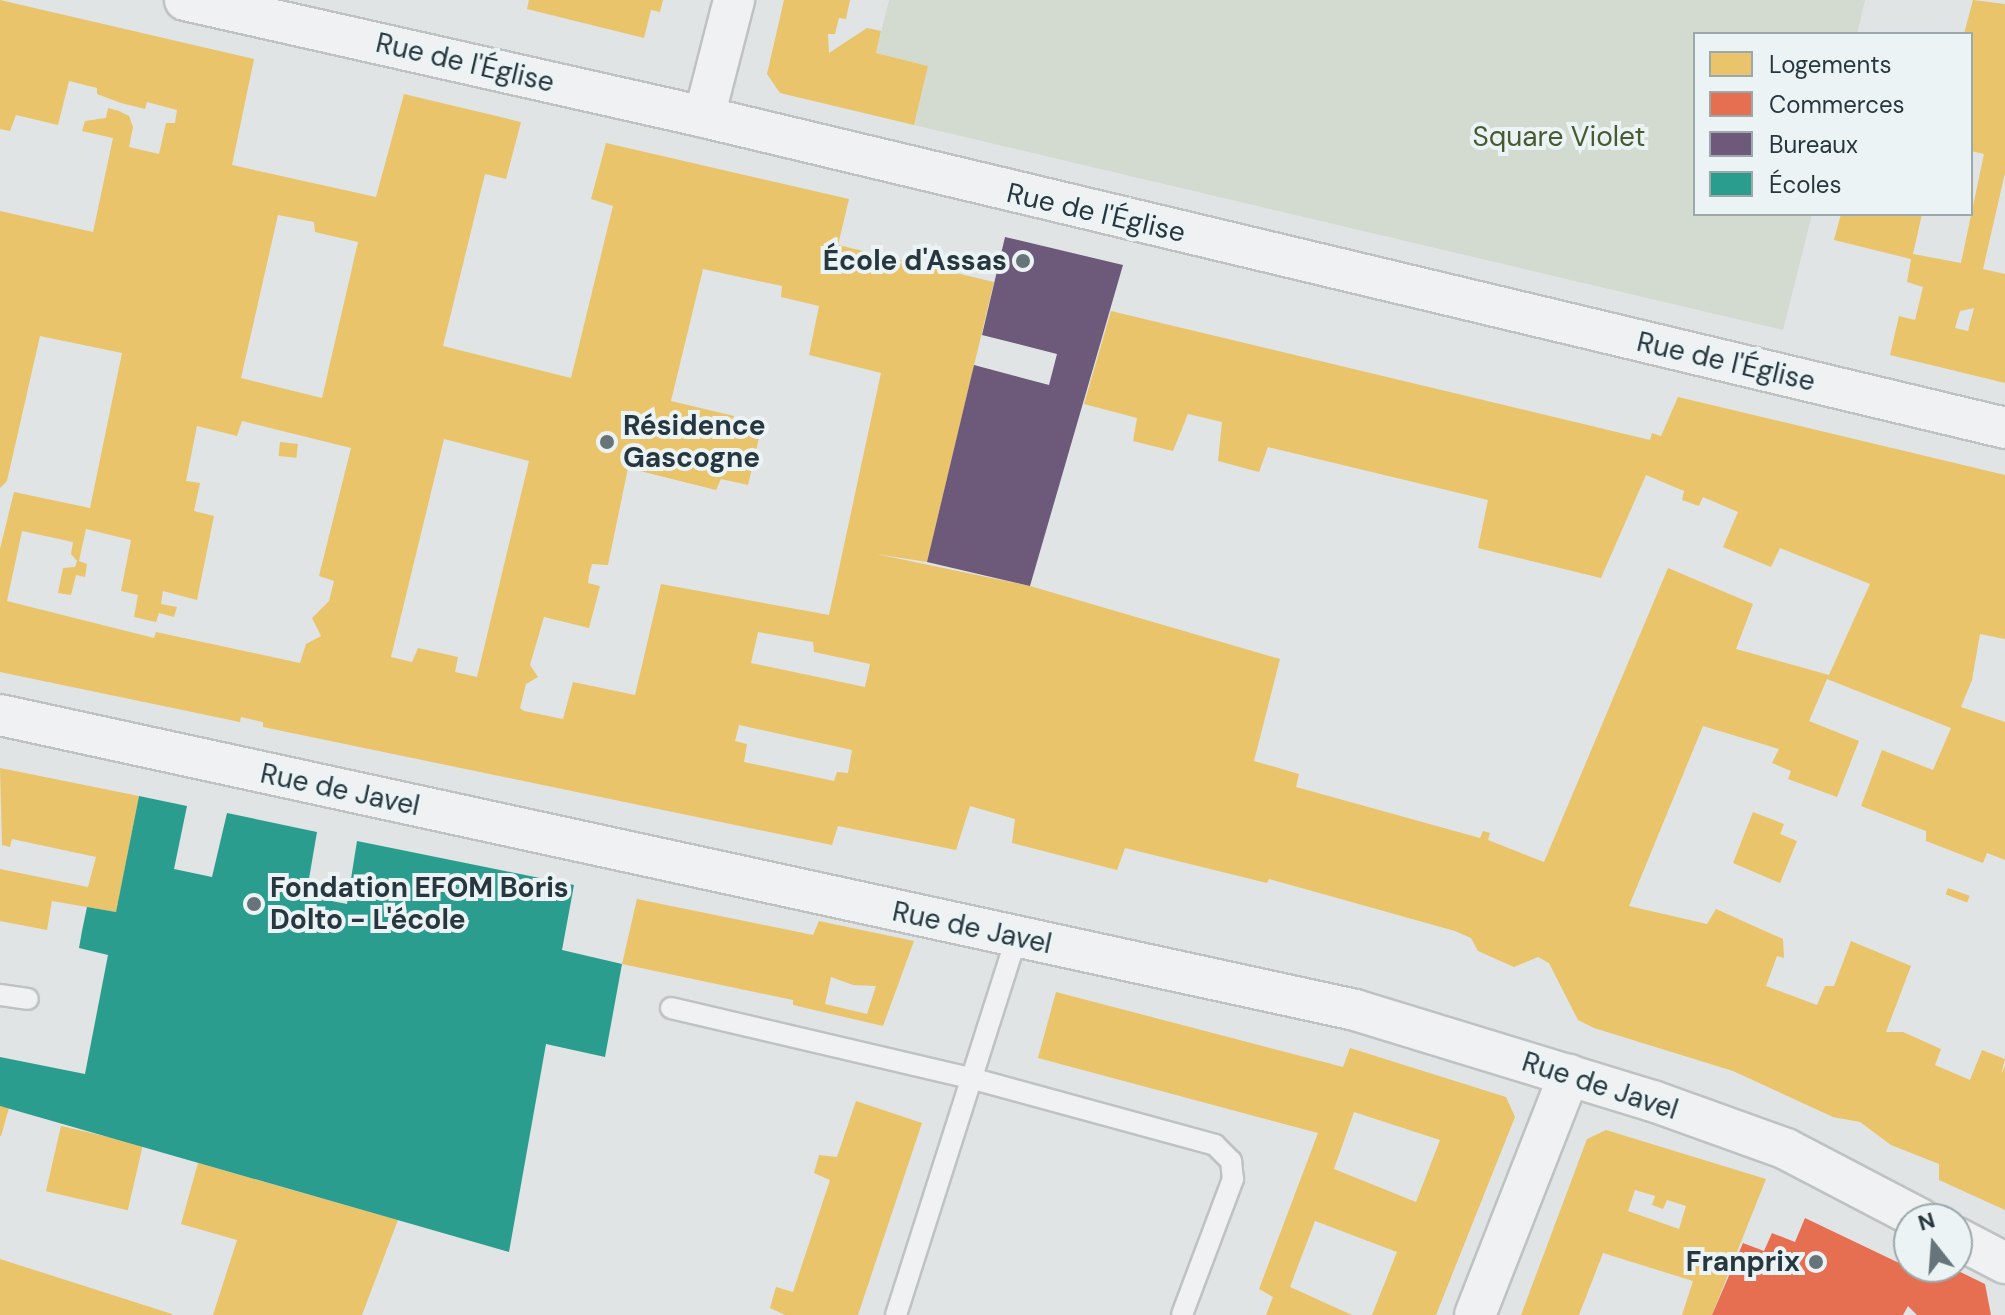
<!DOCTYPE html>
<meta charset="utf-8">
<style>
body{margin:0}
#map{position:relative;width:2005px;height:1315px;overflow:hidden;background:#e0e4e5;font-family:"DM Sans",sans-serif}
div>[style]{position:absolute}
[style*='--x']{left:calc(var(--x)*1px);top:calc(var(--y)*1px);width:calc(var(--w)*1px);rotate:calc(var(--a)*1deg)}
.green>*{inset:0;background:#d3dad0}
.homes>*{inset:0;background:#e9c46a;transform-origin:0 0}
.shops>*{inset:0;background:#e76f51}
.offices>*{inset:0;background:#6d597a}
.schools>*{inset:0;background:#2a9d8f}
.roads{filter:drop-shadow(2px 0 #bec2c3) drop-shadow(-2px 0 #bec2c3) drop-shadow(0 2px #bec2c3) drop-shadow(0 -2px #bec2c3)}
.service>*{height:20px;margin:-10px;padding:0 10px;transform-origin:10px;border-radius:10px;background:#eff1f2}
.minor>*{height:40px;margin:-20px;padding:0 20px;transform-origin:20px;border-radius:20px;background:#eff1f2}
.dots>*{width:22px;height:22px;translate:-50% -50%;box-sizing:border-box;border:4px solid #ecf3f5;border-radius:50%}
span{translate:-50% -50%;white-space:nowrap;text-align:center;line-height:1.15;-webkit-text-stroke:8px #ecf3f5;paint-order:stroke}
.street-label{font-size:28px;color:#26373f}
.park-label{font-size:28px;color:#475b32}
.poi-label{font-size:28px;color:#26373f;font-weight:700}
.right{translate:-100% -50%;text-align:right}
.left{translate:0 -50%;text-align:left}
.legend{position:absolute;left:1693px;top:32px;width:280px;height:184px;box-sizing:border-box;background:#ecf3f5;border:2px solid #9da8ac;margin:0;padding:10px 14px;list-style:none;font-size:24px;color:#26373f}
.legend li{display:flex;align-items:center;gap:16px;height:40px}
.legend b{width:40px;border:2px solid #9da8ac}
.north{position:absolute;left:1893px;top:1203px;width:80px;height:80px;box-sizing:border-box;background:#ecf3f5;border:2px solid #9da8ac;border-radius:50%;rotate:343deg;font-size:22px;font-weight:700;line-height:32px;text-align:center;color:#26373f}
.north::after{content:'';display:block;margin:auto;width:28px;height:36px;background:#677479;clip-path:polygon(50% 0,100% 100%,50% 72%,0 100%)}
</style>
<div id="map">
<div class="green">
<i style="clip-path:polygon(889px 0,1865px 0,1857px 34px,1695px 34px,1695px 214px,1812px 214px,1783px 330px,914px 125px,928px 66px,876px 53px)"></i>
</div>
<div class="homes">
<i style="clip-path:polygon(evenodd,0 0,254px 59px,232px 165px,376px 197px,404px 94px,521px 122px,506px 179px,485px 174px,443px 346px,571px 378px,613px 206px,591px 199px,606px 143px,849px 199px,838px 245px,994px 282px,927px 562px,876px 554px,1030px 586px,1280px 659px,1254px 761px,1299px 774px,1296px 787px,1480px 838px,1483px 831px,1490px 833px,1488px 840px,1544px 862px,1668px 568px,1753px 604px,1736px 649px,1829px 675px,1870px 584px,1780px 548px,1771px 567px,1723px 547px,1738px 512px,1703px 497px,1699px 506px,1682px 500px,1684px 491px,1646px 475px,1601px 578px,1478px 548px,1488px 500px,1268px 447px,1259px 472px,1218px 461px,1222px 422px,1188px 414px,1173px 451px,1133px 441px,1137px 418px,1084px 404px,1111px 311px,1650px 440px,1652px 433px,1661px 436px,1678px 397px,2005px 475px,2005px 639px,1980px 634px,1972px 680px,1961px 707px,2005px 722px,2005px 860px,1987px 853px,1983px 863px,1926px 841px,1926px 831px,1861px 806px,1882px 750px,1933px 770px,1951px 728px,1827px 679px,1809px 721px,1859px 741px,1837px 797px,1788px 779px,1791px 771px,1772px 763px,1779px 749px,1703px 726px,1629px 906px,1707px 924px,1716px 909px,1783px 939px,1784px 958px,1777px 956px,1766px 986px,1817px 1005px,1825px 986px,1834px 986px,1851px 941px,1911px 966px,1886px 1032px,1903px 1032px,1941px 1049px,1935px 1065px,1970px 1080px,1982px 1050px,2005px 1059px,2001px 1075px,2005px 1066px,2005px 1210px,1939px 1180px,1939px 1164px,1891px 1145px,1860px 1122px,1833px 1117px,1733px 1071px,1594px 1028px,1578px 1020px,1549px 963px,1538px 957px,1514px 967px,1478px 951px,1471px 938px,1455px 931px,1269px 879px,1267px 883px,1125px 848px,1117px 870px,1012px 843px,1015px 819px,970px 806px,956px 850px,838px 826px,832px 845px,263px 727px,263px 722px,241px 717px,240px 722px,0 672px,0 549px,14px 492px,90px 508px,122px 353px,40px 336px,7px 481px,0 488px,0 211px,93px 232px,113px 138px,82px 131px,85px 121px,106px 118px,108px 108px,119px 111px,129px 116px,133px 127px,129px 147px,159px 154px,166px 123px,175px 123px,177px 110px,147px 102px,145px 109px,121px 103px,97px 94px,97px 88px,69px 81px,58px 125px,16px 115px,10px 131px,0 129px,0 0,278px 215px,314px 222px,315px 232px,358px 242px,322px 398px,241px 378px,278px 215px,0 0,703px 269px,782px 286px,781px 297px,819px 306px,809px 355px,881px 373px,829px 615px,661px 584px,635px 695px,573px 682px,563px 719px,524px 711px,520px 708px,526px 684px,538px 677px,530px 665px,544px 617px,589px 628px,600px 586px,588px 583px,589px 575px,592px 564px,608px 565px,628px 468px,716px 490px,721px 479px,748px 485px,760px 434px,732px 427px,734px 416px,671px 401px,703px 269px,0 0,242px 421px,351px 448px,319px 576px,334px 581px,329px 601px,312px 618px,321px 636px,306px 644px,300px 663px,156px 632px,154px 638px,7px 601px,22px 531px,73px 542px,71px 554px,77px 561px,75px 567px,63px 568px,58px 593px,71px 595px,76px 575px,85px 577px,87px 564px,79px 561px,86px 529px,131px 540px,121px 591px,138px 595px,134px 617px,156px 622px,159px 613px,174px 617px,177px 607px,161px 604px,163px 591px,197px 600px,214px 516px,194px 511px,200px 483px,186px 481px,197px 426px,237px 436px,242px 421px,0 0,444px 439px,529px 461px,477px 677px,455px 672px,458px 657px,418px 648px,412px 662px,391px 657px,444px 439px,0 0,758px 632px,813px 642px,814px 652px,870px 664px,865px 687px,751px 663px,758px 632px,0 0,739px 725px,852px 750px,848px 773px,837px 772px,834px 781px,744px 762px,747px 744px,735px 741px,739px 725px)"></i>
<i style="clip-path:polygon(529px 0,663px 0,660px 12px,651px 10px,644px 38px,527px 9px)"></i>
<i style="clip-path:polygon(784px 0,850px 0,846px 19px,839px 18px,835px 34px,828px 34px,829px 53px,867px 28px,881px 31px,876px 53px,928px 66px,914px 125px,780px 93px,767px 74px)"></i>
<i style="clip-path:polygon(evenodd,1973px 0,2005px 4px,2005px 173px,1983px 269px,2005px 274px,2005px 383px,1890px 355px,1899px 316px,1915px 320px,1923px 287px,1907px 282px,1911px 259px,1834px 240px,1841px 214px,1922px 214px,1913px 254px,1961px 263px,1984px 154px,1971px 151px,1971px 34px,1964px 34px,1973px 0,1974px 308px,1968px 331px,1955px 328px,1960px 311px,1974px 308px)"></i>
<i style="left:280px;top:442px;width:18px;height:14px;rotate:6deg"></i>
<i style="clip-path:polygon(0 768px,139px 796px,116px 912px,52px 901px,47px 930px,0 921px,0 869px,88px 887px,96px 857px,12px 839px,10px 847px,2px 845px)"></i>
<i style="clip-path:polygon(1753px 812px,1784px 824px,1780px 834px,1797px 841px,1780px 883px,1733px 863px)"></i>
<i style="left:1948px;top:888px;width:23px;height:7px;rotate:20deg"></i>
<i style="clip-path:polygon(evenodd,637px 899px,813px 935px,819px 921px,914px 941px,883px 1026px,793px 1005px,793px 1000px,622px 964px,637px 899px,831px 977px,853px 985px,876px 986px,867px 1014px,825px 1004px,831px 977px)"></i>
<i style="clip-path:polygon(evenodd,1056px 992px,1343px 1067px,1350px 1048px,1506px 1097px,1515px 1117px,1436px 1315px,1372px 1315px,1397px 1252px,1315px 1221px,1290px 1287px,1352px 1315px,1266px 1315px,1273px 1297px,1259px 1289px,1318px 1133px,1038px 1058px,1056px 992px,1354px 1112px,1440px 1140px,1416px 1202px,1334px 1169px,1354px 1112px)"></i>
<i style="clip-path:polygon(856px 1101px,922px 1123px,858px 1315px,785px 1315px,770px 1308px,776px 1287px,793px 1292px,830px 1180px,814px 1173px,819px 1155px,837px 1157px)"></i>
<i style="clip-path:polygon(0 1106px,9px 1108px,1px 1136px,0 1136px)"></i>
<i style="left:61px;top:1126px;width:84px;height:67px;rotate:13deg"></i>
<i style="clip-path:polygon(evenodd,1606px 1130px,1766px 1179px,1712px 1315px,1682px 1315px,1693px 1281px,1603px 1253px,1579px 1315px,1521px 1315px,1587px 1139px,1606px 1130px,1635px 1190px,1655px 1196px,1652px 1205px,1663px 1209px,1667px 1200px,1686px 1206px,1679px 1229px,1628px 1211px,1635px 1190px)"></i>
<i style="clip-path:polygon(198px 1163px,398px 1220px,362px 1315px,213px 1315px,237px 1240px,181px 1224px)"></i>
<i style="clip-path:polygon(0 1259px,172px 1314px,172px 1315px,0 1315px)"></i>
</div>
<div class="shops">
<i style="clip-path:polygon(1805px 1218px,1920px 1273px,1922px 1267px,1950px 1267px,1985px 1284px,1991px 1315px,1917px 1315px,1908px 1306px,1903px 1315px,1712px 1315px,1743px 1243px,1764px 1251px,1772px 1233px,1795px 1242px)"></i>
</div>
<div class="offices">
<i style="clip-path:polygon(1005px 237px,1123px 265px,1030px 586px,927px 562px,974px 365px,1049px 385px,1057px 354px,982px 335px)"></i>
</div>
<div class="schools">
<i style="clip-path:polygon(139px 796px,187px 806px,174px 869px,212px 877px,227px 813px,317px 832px,306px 896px,347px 904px,357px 841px,574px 885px,562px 950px,622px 964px,605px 1057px,546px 1044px,509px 1252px,0 1106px,0 1057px,85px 1074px,108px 955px,79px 948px,82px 931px,87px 907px,116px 912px)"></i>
</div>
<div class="roads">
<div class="service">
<i style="--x:0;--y:995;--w:28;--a:8"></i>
<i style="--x:671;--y:1008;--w:311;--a:13.2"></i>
<i style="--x:974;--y:1079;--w:250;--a:15.3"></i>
<i style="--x:1215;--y:1145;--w:23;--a:45"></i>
<i style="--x:1231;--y:1161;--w:18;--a:84"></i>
<i style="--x:1233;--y:1179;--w:145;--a:110.6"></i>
<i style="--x:896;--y:1315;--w:396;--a:-72.3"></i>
</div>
<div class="minor">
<i style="--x:185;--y:0;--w:532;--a:12.7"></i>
<i style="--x:704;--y:117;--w:1338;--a:13.44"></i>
<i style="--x:704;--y:117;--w:121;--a:-75.6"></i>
<i style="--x:0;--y:715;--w:1387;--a:12.28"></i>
<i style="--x:1355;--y:1010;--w:312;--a:17"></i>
<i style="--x:1653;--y:1101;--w:141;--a:19.8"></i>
<i style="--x:1786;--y:1149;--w:151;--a:27.6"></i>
<i style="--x:1957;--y:1238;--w:54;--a:27.5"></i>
<i style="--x:1475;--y:1315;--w:258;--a:-68.6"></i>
</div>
</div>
<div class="dots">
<i style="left:1023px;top:261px;background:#677479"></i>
<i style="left:607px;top:442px;background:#677479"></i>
<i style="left:254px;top:904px;background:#677479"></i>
<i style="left:1816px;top:1262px;background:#677479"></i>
</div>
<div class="street-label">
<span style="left:465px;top:63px;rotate:13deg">Rue de l'Église</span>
<span style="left:1096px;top:213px;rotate:13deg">Rue de l'Église</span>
<span style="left:1726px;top:362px;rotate:13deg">Rue de l'Église</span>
<span style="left:340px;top:790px;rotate:12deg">Rue de Javel</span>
<span style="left:972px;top:928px;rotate:12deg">Rue de Javel</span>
<span style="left:1600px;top:1086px;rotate:18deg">Rue de Javel</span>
</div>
<div class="park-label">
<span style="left:1559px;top:137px">Square Violet</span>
</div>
<div class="poi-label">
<span class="right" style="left:1007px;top:261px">École d'Assas</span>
<span class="left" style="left:623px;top:442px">Résidence<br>Gascogne</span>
<span class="left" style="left:270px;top:904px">Fondation EFOM Boris<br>Dolto - L'école</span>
<span class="right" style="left:1800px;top:1262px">Franprix</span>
</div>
<ul class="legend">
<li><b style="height:22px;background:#e9c46a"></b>Logements</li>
<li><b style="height:22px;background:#e76f51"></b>Commerces</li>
<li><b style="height:22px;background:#6d597a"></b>Bureaux</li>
<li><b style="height:22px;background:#2a9d8f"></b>Écoles</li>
</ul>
<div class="north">N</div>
</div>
